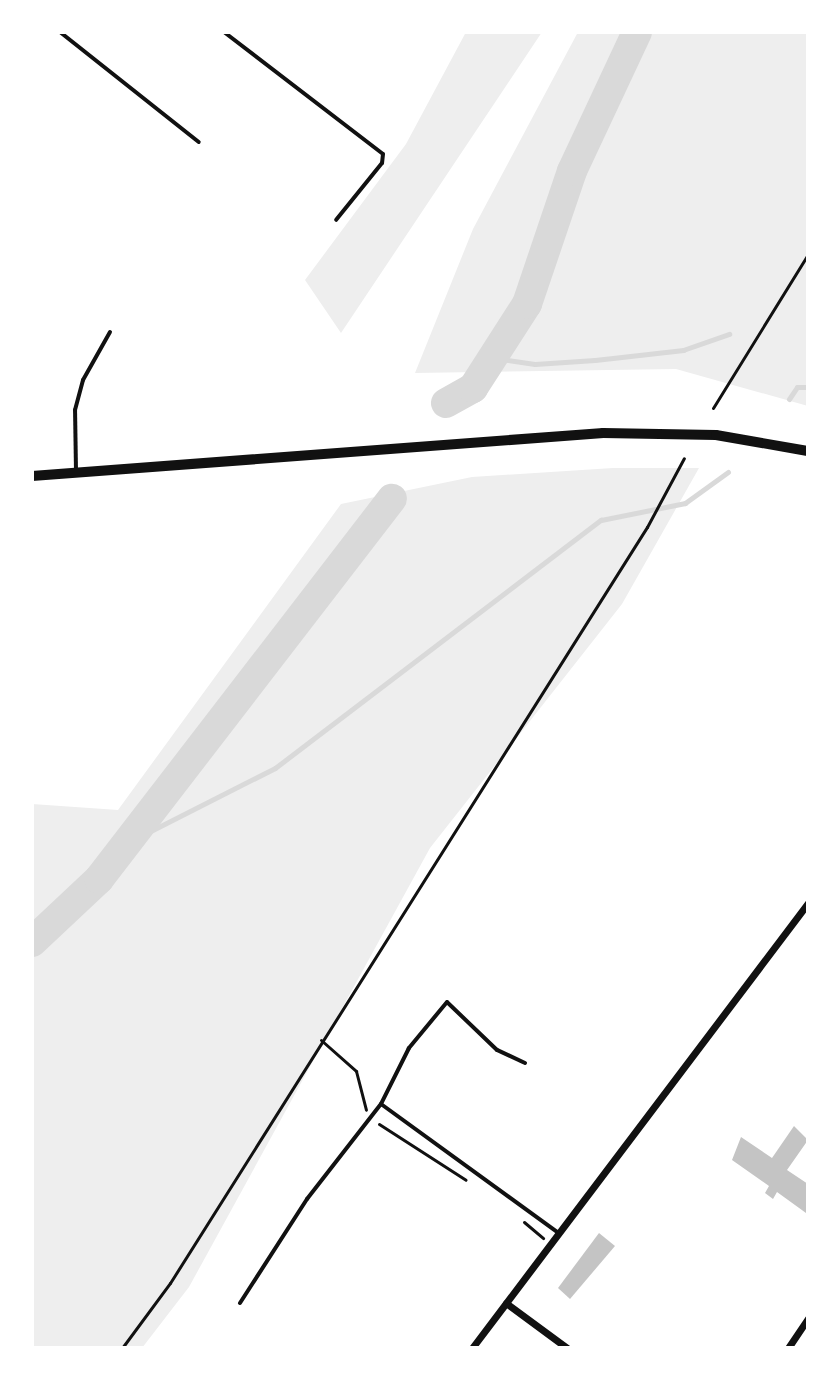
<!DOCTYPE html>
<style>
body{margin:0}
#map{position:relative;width:840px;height:1380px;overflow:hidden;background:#fff;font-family:"Open Sans",sans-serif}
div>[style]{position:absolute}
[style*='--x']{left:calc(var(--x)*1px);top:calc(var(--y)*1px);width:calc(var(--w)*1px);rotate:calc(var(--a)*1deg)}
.green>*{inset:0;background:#eee}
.stream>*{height:5px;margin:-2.5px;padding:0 2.5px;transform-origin:2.5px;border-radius:2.5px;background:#d9d9d9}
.river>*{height:30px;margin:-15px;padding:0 15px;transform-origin:15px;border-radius:15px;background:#d9d9d9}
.building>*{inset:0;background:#c4c4c4}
.path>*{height:3px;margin:-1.5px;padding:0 1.5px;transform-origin:1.5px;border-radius:1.5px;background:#111}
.service>*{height:4px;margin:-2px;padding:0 2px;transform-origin:2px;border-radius:2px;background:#111}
.minor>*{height:7px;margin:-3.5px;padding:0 3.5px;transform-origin:3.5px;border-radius:3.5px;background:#111}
.secondary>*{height:10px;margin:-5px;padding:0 5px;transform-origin:5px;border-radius:5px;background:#111}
span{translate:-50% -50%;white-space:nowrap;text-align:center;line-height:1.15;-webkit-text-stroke:8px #fff;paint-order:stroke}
.frame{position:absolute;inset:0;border:34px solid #fff;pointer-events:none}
</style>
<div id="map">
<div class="green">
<i style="clip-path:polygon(466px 32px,542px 32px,341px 333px,305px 280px,406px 144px)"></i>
<i style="clip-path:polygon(578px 32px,808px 32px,808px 406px,676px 369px,415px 373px,473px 229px)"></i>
<i style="clip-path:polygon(613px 468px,699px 468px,622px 604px,430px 848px,189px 1287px,142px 1348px,32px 1348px,32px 804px,118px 810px,341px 504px,472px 477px)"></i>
</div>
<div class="stream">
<i style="--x:623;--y:32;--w:19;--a:72"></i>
<i style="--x:494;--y:358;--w:41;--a:8.3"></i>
<i style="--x:535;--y:364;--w:60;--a:-3.8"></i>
<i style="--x:595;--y:360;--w:89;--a:-6.5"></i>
<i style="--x:683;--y:350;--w:49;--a:-19.2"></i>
<i style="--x:789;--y:399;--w:14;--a:-56"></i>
<i style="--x:797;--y:387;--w:11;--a:0"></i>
<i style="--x:127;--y:843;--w:166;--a:-26.9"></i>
<i style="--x:275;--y:768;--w:410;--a:-37.3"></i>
<i style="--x:601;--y:520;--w:86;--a:-11.4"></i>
<i style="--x:685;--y:503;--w:53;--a:-35.8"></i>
</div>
<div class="river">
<i style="--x:446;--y:403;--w:31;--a:-29"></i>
<i style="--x:473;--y:388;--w:100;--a:-57.3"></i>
<i style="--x:527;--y:304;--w:140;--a:-71.3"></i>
<i style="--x:572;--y:171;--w:153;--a:-64.9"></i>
<i style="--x:32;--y:942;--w:92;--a:-43.2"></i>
<i style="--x:99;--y:879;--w:480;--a:-52.4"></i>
</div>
<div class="building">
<i style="clip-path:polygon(794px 1126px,808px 1140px,787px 1170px,808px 1184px,806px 1213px,777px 1192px,773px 1199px,765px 1193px,769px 1186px,732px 1160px,741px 1137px,772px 1158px)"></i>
<i style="clip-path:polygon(599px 1233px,615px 1246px,570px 1299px,558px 1288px)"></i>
</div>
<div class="path">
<i style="--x:713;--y:408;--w:181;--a:-58.3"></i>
<i style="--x:321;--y:1040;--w:47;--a:41.5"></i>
<i style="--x:356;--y:1071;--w:40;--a:75.6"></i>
<i style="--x:379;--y:1124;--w:103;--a:32.8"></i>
<i style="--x:524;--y:1222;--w:25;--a:40"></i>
<i style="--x:122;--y:1348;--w:81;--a:-53.6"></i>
<i style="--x:170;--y:1283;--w:894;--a:-57.75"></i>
<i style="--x:647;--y:527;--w:78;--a:-61.8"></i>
</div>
<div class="service">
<i style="--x:60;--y:32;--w:177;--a:38.4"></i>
<i style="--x:224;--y:32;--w:200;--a:37.5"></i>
<i style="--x:383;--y:154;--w:9;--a:96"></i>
<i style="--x:382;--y:163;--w:73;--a:128.9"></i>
<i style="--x:76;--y:471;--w:61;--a:-90.9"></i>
<i style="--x:75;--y:410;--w:31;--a:-75"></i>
<i style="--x:83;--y:380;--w:55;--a:-60.6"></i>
<i style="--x:525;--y:1063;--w:31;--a:-155"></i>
<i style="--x:497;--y:1050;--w:69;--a:-136.2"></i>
<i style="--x:447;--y:1002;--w:60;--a:129.6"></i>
<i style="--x:409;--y:1048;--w:63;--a:116.6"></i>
<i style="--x:381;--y:1104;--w:218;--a:36"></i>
<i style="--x:240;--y:1303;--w:124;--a:-57.2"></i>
<i style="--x:307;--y:1199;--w:120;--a:-52.1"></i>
</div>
<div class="minor">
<i style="--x:506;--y:1303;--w:76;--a:36.4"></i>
<i style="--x:472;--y:1348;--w:558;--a:-52.95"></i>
<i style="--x:788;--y:1348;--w:36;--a:-56"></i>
</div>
<div class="secondary">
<i style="--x:32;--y:476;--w:573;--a:-4.31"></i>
<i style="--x:603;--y:433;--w:113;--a:1"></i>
<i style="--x:716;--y:435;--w:93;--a:9.9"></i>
</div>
<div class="frame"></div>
</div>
